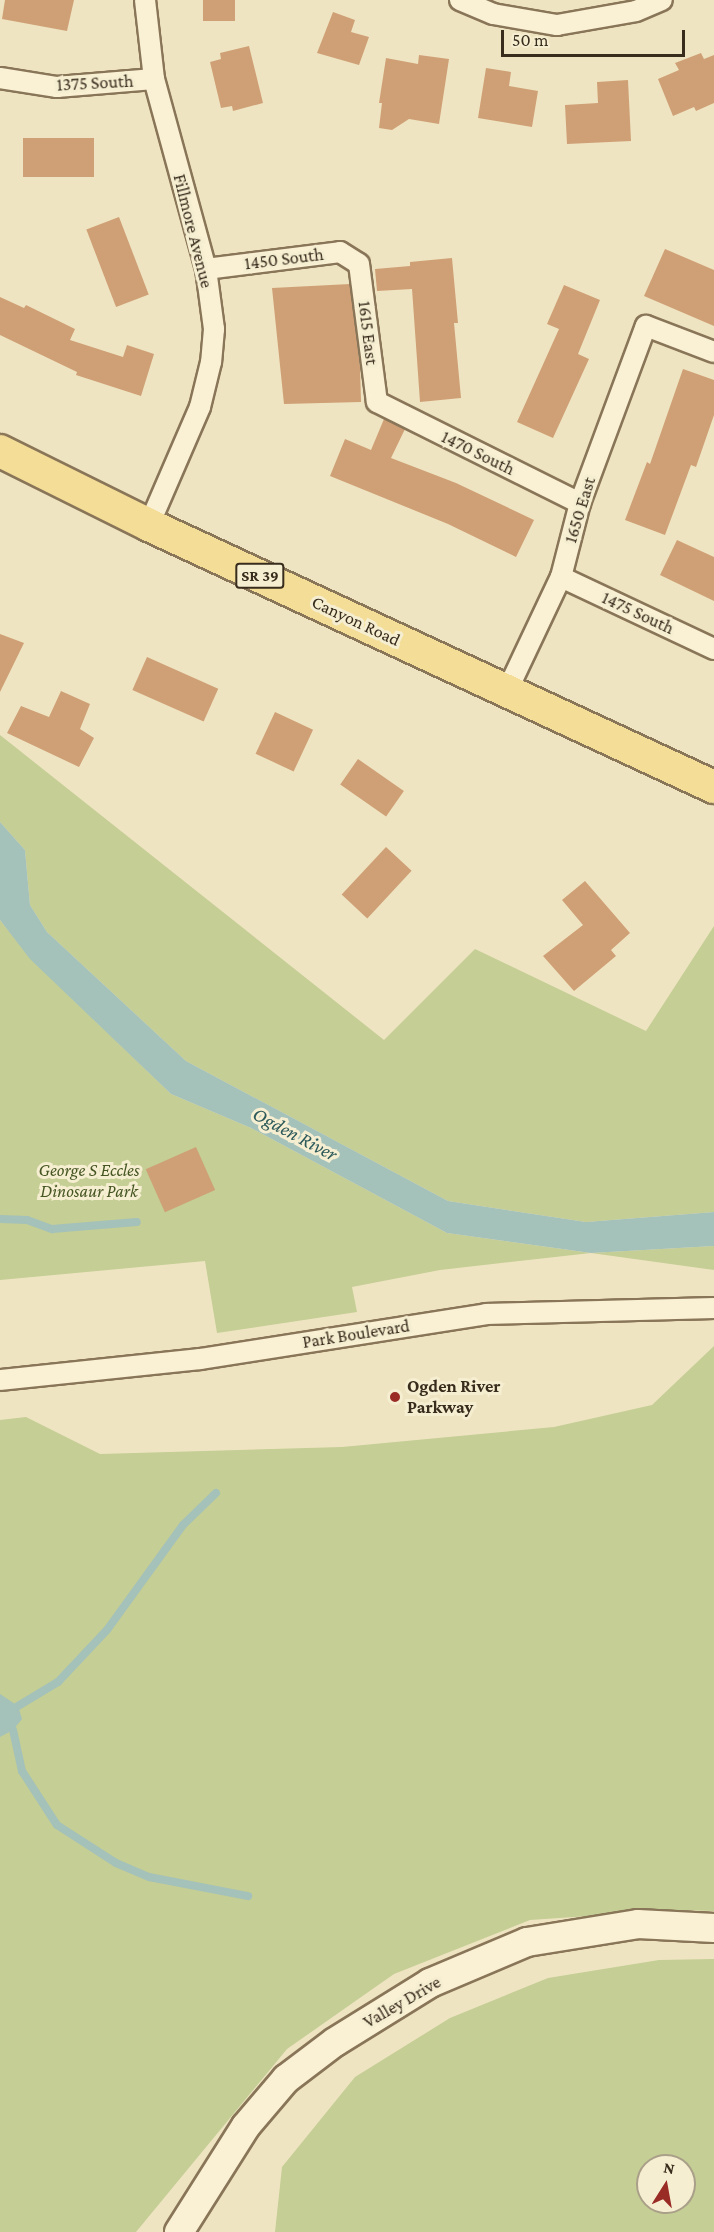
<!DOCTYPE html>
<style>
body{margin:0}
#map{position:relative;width:714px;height:2232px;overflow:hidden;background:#efe4c1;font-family:"Crimson Pro",serif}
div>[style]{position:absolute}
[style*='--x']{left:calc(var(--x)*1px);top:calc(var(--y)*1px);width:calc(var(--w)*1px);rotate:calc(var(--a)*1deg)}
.green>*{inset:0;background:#c4ce95}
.water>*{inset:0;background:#a4c1ba}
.stream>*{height:8px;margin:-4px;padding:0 4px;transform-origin:4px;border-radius:4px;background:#a4c1ba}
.building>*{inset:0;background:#cfa076;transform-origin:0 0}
.roads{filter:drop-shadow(2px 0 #897558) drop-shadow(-2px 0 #897558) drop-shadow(0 2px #897558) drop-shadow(0 -2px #897558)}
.street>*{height:20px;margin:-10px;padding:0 10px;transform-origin:10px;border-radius:10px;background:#faf1d4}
.secondary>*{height:28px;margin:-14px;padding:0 14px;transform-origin:14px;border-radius:14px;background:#faf1d4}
.primary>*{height:32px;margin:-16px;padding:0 16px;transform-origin:16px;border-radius:16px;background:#f4dd97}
.dots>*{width:16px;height:16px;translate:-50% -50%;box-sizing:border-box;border:3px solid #f6eed1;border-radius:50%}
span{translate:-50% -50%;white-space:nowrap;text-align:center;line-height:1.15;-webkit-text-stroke:6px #f6eed1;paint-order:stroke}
.shield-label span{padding:2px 4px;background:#f6eed1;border:2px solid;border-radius:4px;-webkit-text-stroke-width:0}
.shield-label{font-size:16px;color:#382c1d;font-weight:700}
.street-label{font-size:18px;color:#382c1d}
.park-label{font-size:18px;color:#465623;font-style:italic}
.poi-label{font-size:18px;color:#382c1d;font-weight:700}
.left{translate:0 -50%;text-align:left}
.water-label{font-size:20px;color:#2c5959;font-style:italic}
.north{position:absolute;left:636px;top:2154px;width:60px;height:60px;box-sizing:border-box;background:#f6eed1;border:2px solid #aaa089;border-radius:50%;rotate:11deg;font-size:16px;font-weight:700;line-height:24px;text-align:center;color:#382c1d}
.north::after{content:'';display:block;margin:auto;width:21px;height:27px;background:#9a2c26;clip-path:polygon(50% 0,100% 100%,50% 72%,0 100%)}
.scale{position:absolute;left:501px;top:30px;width:184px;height:27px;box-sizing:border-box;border:3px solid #382c1d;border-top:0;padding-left:8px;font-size:18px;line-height:21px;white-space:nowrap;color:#382c1d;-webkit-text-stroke:4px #f6eed1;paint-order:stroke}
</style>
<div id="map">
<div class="green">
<i style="clip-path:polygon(0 735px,384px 1040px,475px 949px,646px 1031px,714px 926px,714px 1212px,586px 1222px,448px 1201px,186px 1061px,47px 932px,30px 905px,25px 850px,0 822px)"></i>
<i style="clip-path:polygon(0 920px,31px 959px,171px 1094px,251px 1128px,447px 1233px,591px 1253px,714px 1246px,714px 1270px,591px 1253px,440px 1270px,352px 1287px,357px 1312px,217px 1333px,205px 1261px,0 1280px)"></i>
<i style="clip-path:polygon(714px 1346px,714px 1911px,677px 1910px,530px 1920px,394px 1974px,287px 2049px,136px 2232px,0 2232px,0 1420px,26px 1417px,100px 1454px,342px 1447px,554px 1427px,652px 1405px)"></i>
<i style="clip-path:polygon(evenodd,714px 1959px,714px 2232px,275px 2232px,282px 2167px,355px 2077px,450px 2018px,548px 1978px,659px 1960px,714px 1959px,648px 2166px,684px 2166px,684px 2202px,648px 2202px,648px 2166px)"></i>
</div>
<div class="water">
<i style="clip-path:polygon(0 822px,25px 850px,30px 905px,47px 932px,186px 1061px,448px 1201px,586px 1222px,714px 1212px,714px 1246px,591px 1253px,447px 1233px,251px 1128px,171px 1094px,30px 959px,0 920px)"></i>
<i style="clip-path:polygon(0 1694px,18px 1706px,22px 1719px,13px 1730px,0 1737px)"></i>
</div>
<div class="stream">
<i style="--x:0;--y:1219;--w:27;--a:2"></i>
<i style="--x:27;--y:1220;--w:27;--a:20"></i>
<i style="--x:52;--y:1229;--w:85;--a:-4.7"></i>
<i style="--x:18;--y:1706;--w:47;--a:-31"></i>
<i style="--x:58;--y:1682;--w:71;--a:-46.7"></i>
<i style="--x:107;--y:1630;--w:130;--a:-54.1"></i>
<i style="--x:183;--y:1525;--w:46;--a:-44.1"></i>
<i style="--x:13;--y:1730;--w:42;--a:77.6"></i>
<i style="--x:22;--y:1771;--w:64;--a:57.1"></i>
<i style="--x:57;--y:1825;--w:70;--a:32.8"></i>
<i style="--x:116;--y:1863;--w:36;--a:23"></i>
<i style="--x:149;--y:1877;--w:101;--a:10.9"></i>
</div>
<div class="building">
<i style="clip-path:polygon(5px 0,74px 0,67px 31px,2px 19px)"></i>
<i style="left:203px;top:0;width:32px;height:21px"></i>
<i style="clip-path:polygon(333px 12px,355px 20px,351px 32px,369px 37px,359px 65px,317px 53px)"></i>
<i style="clip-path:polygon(249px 46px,263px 103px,233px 111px,232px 106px,221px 108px,210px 62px,221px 59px,220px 53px)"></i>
<i style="clip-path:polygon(701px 53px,704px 59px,714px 55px,714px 103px,696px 111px,694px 107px,673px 116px,658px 79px,679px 70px,675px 63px)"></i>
<i style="clip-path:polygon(419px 55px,449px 59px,439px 124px,409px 119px,392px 130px,379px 128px,382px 103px,379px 103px,386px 58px,418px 64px)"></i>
<i style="clip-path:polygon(486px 68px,511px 72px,509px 86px,538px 91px,532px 127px,478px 118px)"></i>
<i style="clip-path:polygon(628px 80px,631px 141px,567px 144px,565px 105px,598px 103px,597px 82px)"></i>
<i style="left:23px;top:138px;width:71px;height:39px"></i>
<i style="left:119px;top:217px;width:83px;height:35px;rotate:69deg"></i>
<i style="clip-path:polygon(665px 249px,714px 270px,714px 326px,644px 296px)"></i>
<i style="clip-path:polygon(452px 258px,458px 323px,454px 323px,461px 398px,420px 402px,412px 289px,377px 291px,375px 269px,410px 266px,410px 262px)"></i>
<i style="clip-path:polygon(350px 284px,360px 367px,361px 402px,284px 404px,272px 288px)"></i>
<i style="clip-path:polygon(564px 285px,600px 300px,578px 354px,589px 359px,553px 438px,517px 422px,559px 329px,547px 324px)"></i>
<i style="clip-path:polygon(0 297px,24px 308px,26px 305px,75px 329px,70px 340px,123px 357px,127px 345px,154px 354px,141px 396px,76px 375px,77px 372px,0 335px)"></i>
<i style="clip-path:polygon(683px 369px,714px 380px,714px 415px,696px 467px,691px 465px,665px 535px,625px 520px,647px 462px,650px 464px)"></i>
<i style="clip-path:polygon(384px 419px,405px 429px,391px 458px,456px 483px,534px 520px,516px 557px,448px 524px,330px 476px,345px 439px,371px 450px)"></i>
<i style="clip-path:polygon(677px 540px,714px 557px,714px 601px,660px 575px)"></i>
<i style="clip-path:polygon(0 634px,24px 643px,0 692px)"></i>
<i style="left:147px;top:657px;width:78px;height:36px;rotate:24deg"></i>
<i style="clip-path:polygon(61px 691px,90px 704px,80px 729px,94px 738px,79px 767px,7px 733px,21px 706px,49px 717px)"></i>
<i style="left:275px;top:712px;width:42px;height:46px;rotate:25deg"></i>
<i style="left:358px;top:759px;width:56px;height:31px;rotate:35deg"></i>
<i style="left:386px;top:847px;width:35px;height:65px;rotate:43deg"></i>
<i style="clip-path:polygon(585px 881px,630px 933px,611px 950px,616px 956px,574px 991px,543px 956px,583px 925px,562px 900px)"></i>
<i style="left:196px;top:1147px;width:47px;height:55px;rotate:66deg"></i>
</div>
<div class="roads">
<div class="street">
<i style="--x:145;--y:0;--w:80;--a:83.5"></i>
<i style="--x:154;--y:79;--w:197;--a:74.7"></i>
<i style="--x:206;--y:269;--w:61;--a:82.4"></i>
<i style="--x:214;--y:329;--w:33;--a:95"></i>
<i style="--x:211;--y:362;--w:46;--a:103.7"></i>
<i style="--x:200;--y:407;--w:129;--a:113.4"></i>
<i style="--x:460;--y:0;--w:36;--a:23"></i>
<i style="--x:493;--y:14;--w:65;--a:9.8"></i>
<i style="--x:557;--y:25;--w:80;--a:-10"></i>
<i style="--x:636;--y:11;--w:28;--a:-23"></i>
<i style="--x:0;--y:78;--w:58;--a:9"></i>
<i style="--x:57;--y:87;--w:97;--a:-4.7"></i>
<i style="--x:206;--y:269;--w:135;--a:-7.2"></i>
<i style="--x:340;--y:252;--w:22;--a:32"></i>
<i style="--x:359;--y:264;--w:139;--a:82.6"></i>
<i style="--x:377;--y:402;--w:227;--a:26.5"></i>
<i style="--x:561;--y:577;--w:169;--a:25.2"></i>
<i style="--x:507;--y:691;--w:126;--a:-64.7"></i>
<i style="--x:561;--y:577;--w:76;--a:-75.6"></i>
<i style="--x:580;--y:503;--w:189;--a:-69.6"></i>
<i style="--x:646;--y:326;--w:73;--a:20.9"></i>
<i style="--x:0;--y:1380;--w:201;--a:-6"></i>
<i style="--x:200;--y:1359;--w:290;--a:-8.9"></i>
<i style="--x:486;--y:1314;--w:228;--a:-1.5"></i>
</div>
<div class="secondary">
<i style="--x:179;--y:2232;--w:125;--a:-57.7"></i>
<i style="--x:246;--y:2126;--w:62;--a:-49.6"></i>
<i style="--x:286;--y:2079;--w:61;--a:-37.1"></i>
<i style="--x:335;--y:2042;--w:112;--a:-31.8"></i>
<i style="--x:430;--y:1983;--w:105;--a:-22.9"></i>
<i style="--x:527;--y:1942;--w:112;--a:-9.2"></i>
<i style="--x:638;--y:1924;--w:76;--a:3"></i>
</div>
<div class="primary">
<i style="--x:0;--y:451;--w:166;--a:26.4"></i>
<i style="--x:149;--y:525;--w:623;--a:24.88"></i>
</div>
</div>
<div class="dots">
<i style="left:395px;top:1397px;background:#9a2c26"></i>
</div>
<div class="shield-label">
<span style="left:260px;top:576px">SR 39</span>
</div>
<div class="street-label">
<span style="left:95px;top:83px;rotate:-3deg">1375 South</span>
<span style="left:193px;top:231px;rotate:76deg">Fillmore Avenue</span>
<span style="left:284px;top:259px;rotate:-7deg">1450 South</span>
<span style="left:368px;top:333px;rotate:83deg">1615 East</span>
<span style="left:478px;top:453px;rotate:26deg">1470 South</span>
<span style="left:580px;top:510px;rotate:-73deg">1650 East</span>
<span style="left:638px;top:613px;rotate:25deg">1475 South</span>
<span style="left:356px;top:621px;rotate:25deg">Canyon Road</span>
<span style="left:356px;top:1334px;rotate:-9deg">Park Boulevard</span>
<span style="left:402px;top:2002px;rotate:-30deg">Valley Drive</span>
</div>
<div class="park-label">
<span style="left:89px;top:1181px">George S Eccles<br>Dinosaur Park</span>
</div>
<div class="poi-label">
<span class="left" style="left:407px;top:1397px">Ogden River<br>Parkway</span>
</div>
<div class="water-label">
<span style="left:295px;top:1134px;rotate:28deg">Ogden River</span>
</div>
<div class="north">N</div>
<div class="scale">50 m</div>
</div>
